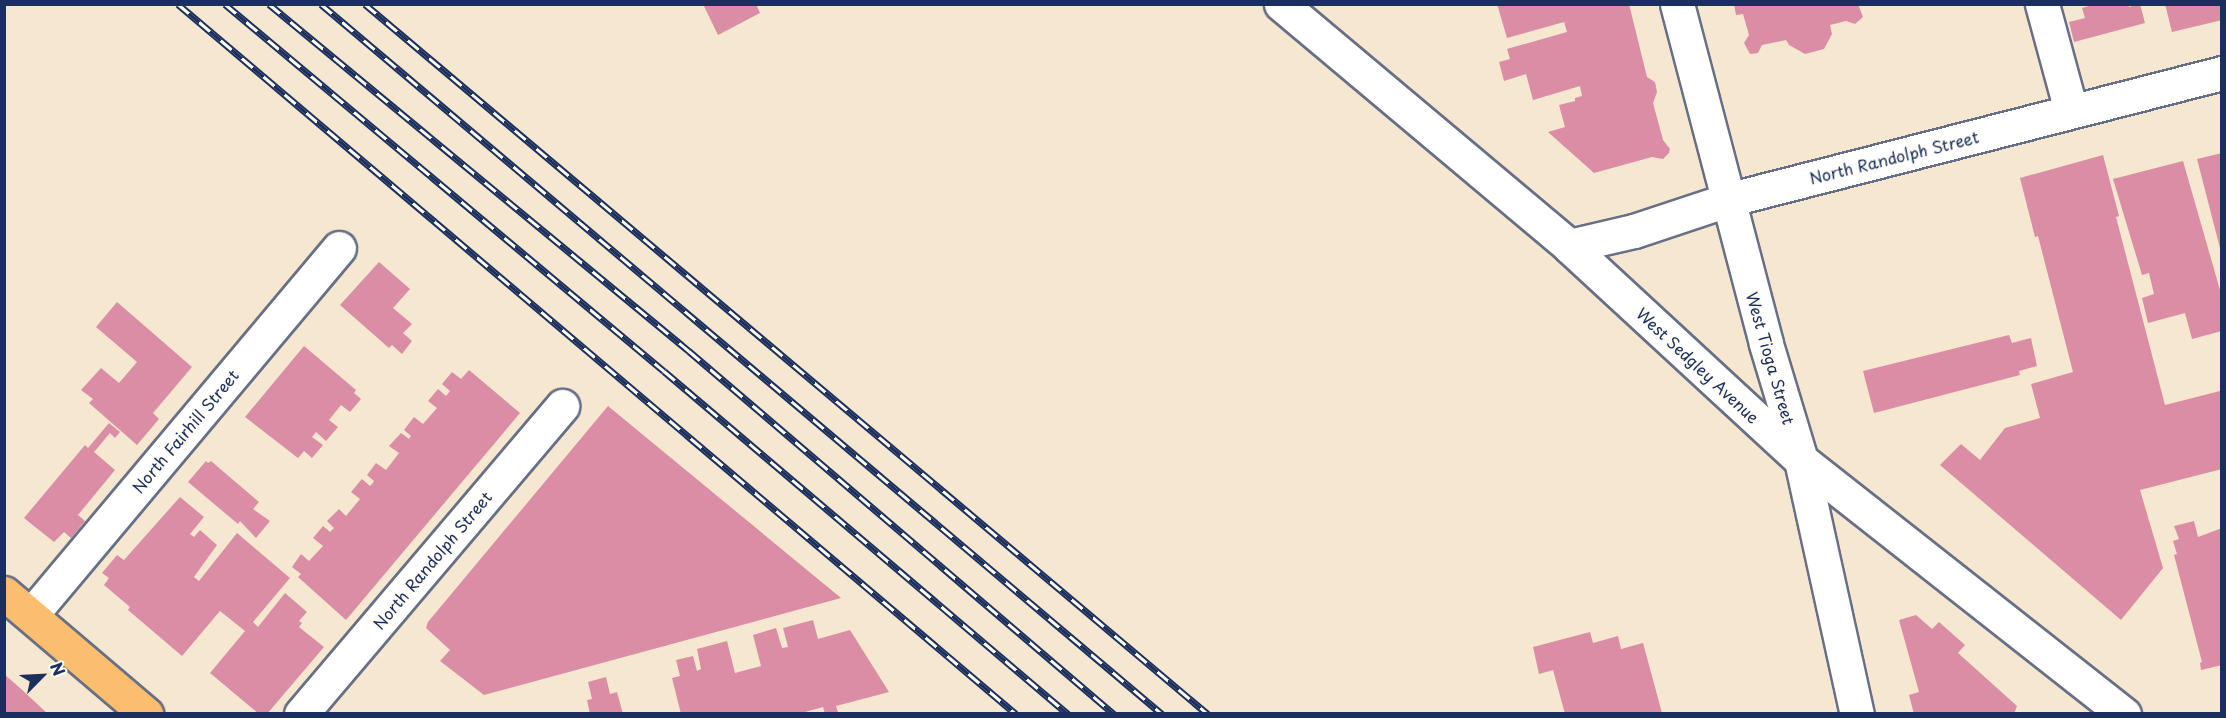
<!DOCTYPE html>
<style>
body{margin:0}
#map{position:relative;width:2226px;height:718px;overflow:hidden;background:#f5e7d0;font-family:"Playpen Sans",sans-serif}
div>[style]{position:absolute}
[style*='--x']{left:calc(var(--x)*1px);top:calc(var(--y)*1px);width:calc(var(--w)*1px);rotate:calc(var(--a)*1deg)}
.building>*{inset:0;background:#da8da5}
.roads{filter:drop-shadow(2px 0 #676f86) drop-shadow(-2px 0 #676f86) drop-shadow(0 2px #676f86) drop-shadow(0 -2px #676f86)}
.minor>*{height:33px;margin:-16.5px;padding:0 16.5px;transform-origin:16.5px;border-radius:16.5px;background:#fff}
.major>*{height:33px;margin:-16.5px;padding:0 16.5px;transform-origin:16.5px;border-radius:16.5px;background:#fbbd6e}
.rail>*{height:7px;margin-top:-3.5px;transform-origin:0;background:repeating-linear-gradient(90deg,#fdfcf7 0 14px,#1b2f5e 0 28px);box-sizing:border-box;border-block:2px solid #1b2f5e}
span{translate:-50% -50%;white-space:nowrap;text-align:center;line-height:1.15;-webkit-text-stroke:4.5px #fdfcf7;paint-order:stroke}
.street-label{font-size:16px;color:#1b2f5e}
.frame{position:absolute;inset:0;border:6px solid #1b2f5e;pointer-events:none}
.north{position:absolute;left:12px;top:646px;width:60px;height:60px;-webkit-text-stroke:4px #fdfcf7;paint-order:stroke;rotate:66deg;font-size:16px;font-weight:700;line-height:24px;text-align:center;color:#1b2f5e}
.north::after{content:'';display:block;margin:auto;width:21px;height:27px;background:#1b2f5e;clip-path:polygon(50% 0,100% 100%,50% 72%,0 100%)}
</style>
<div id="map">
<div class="building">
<i style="clip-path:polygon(703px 4px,756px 4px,760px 13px,718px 35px)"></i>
<i style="clip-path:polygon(1497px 4px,1629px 4px,1647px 77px,1655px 82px,1657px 92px,1653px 103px,1663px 140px,1670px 149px,1669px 153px,1663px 159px,1652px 157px,1594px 173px,1548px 132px,1565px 127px,1559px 105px,1575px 101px,1575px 98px,1582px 96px,1580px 86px,1533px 100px,1526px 74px,1504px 81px,1499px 62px,1510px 59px,1507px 49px,1567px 32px,1564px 22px,1507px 38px)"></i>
<i style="clip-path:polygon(1734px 4px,1858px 4px,1863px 17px,1855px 24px,1846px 21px,1830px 25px,1832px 34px,1824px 49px,1805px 54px,1789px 45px,1786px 40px,1762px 45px,1758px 53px,1750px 54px,1744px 43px,1749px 35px,1743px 14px,1736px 15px)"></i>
<i style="clip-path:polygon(2096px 4px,2128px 4px,2129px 7px,2140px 4px,2145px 23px,2074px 42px,2069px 22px,2085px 18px,2082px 8px)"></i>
<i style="clip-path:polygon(2165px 4px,2222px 4px,2222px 20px,2172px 32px)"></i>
<i style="clip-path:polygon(2222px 153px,2222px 252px,2221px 252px,2197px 159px)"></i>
<i style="clip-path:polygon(2103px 155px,2119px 216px,2116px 217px,2165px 405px,2220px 391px,2222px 399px,2222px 469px,2140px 490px,2163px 568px,2121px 620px,1940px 465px,1961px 444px,1980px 460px,2005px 428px,2040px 418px,2031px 384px,2073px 372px,2038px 236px,2035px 237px,2020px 178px)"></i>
<i style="clip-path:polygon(2183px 161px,2222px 297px,2222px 331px,2192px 339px,2185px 313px,2148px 323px,2142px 298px,2154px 294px,2149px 273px,2142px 275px,2113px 179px)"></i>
<i style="clip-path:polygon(379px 262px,410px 289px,393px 308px,412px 324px,403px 333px,412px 341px,402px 354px,392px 345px,389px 348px,340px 305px)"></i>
<i style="clip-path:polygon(117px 302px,192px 367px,153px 413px,159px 419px,137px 445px,89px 403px,93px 399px,81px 390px,101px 368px,119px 383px,137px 362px,96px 327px)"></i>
<i style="clip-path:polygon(2009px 335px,2012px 343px,2031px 338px,2037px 366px,2019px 371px,2020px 375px,1874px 413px,1863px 371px)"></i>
<i style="clip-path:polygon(304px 346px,356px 390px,354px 393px,361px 399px,350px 412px,341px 405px,329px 420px,338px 427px,326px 441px,316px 432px,312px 437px,323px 445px,312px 458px,304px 451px,298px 458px,245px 417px)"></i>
<i style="clip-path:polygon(469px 370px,520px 413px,346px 620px,298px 577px,301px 574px,292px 567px,301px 554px,309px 561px,323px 546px,313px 538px,323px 526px,330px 532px,334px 528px,327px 521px,339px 509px,346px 516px,360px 499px,351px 492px,362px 479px,370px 486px,372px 484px,374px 481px,367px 475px,376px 463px,386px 470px,399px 453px,389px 446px,401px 433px,409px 439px,411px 436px,404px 430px,414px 417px,423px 424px,437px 408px,428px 401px,438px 389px,446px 396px,450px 391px,442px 384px,452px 372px,461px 379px)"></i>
<i style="clip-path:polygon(608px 406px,841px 598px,484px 695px,440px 661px,450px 650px,426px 628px,428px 622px)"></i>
<i style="clip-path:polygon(109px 423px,120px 432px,115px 438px,110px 433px,94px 452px,115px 470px,78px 515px,85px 521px,71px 538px,64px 532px,54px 542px,24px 518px,85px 445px,88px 448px)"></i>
<i style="clip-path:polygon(206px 461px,208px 463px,211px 461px,259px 502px,253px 509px,270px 521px,256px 538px,240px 521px,238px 524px,188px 482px)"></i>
<i style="clip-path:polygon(180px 497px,204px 517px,190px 534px,194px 537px,200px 530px,217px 545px,194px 577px,199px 581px,237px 533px,290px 578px,253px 622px,258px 627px,285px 593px,307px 612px,299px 621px,302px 623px,299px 627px,324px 647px,267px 714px,259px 714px,210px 673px,245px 631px,220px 611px,182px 656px,128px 610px,130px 607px,104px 585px,109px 578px,102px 573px,117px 555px,124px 560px)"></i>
<i style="clip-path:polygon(2194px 521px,2198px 537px,2222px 528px,2222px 665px,2201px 670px,2200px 663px,2202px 662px,2174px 555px,2177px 554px,2173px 541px,2179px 539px,2174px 526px)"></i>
<i style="clip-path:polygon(1916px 615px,1932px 629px,1939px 622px,1965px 645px,1958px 653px,2017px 706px,2014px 714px,1914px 714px,1909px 695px,1919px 692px,1899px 620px)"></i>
<i style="clip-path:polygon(813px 620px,818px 639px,850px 630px,889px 692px,836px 706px,838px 712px,833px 714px,825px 714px,823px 707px,798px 714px,681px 714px,672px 678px,680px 676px,676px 660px,693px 656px,697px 671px,701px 669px,697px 649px,727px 641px,735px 673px,761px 666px,753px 635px,776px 628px,782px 648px,788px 647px,783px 628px)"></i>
<i style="clip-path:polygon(1590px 632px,1593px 643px,1618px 636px,1621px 649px,1643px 643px,1662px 713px,1565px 714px,1553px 670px,1539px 674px,1533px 647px)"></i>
<i style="clip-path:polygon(4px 674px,20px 688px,48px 714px,4px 714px)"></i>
<i style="clip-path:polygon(606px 677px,610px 694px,617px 692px,623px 714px,590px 714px,587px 700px,592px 699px,588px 682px)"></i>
</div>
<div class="roads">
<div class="minor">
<i style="--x:1281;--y:4;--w:376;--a:40"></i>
<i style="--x:1569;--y:246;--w:316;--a:42.7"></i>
<i style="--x:1801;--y:460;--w:411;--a:38.2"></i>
<i style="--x:1677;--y:4;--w:351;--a:75.3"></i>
<i style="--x:1766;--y:344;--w:121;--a:73.2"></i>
<i style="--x:1801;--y:460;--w:260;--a:77.6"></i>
<i style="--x:2042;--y:4;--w:111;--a:74.8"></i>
<i style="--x:1569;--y:246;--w:67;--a:-13"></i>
<i style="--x:1634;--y:231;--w:98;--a:-18.4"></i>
<i style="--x:1727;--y:200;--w:511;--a:-14.39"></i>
<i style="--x:31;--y:615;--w:479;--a:-50"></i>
<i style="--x:301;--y:714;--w:404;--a:-49.7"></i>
</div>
<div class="major">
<i style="--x:4;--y:593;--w:187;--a:40.4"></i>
</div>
</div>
<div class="rail">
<i style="--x:178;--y:4;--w:1098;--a:40.27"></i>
<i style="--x:225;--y:4;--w:572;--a:39.9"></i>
<i style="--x:664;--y:371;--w:530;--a:40.33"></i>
<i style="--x:269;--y:4;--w:545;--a:39.56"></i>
<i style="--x:689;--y:351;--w:559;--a:40.5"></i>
<i style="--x:321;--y:4;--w:1101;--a:40.17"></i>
<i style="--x:365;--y:4;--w:1102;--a:40.11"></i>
</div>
<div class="street-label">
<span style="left:1894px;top:157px;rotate:-14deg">North Randolph Street</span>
<span style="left:1771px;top:358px;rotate:74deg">West Tioga Street</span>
<span style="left:1698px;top:365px;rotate:43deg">West Sedgley Avenue</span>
<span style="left:185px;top:431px;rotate:-50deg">North Fairhill Street</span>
<span style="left:432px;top:560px;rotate:-50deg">North Randolph Street</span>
</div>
<div class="frame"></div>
<div class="north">N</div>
</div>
